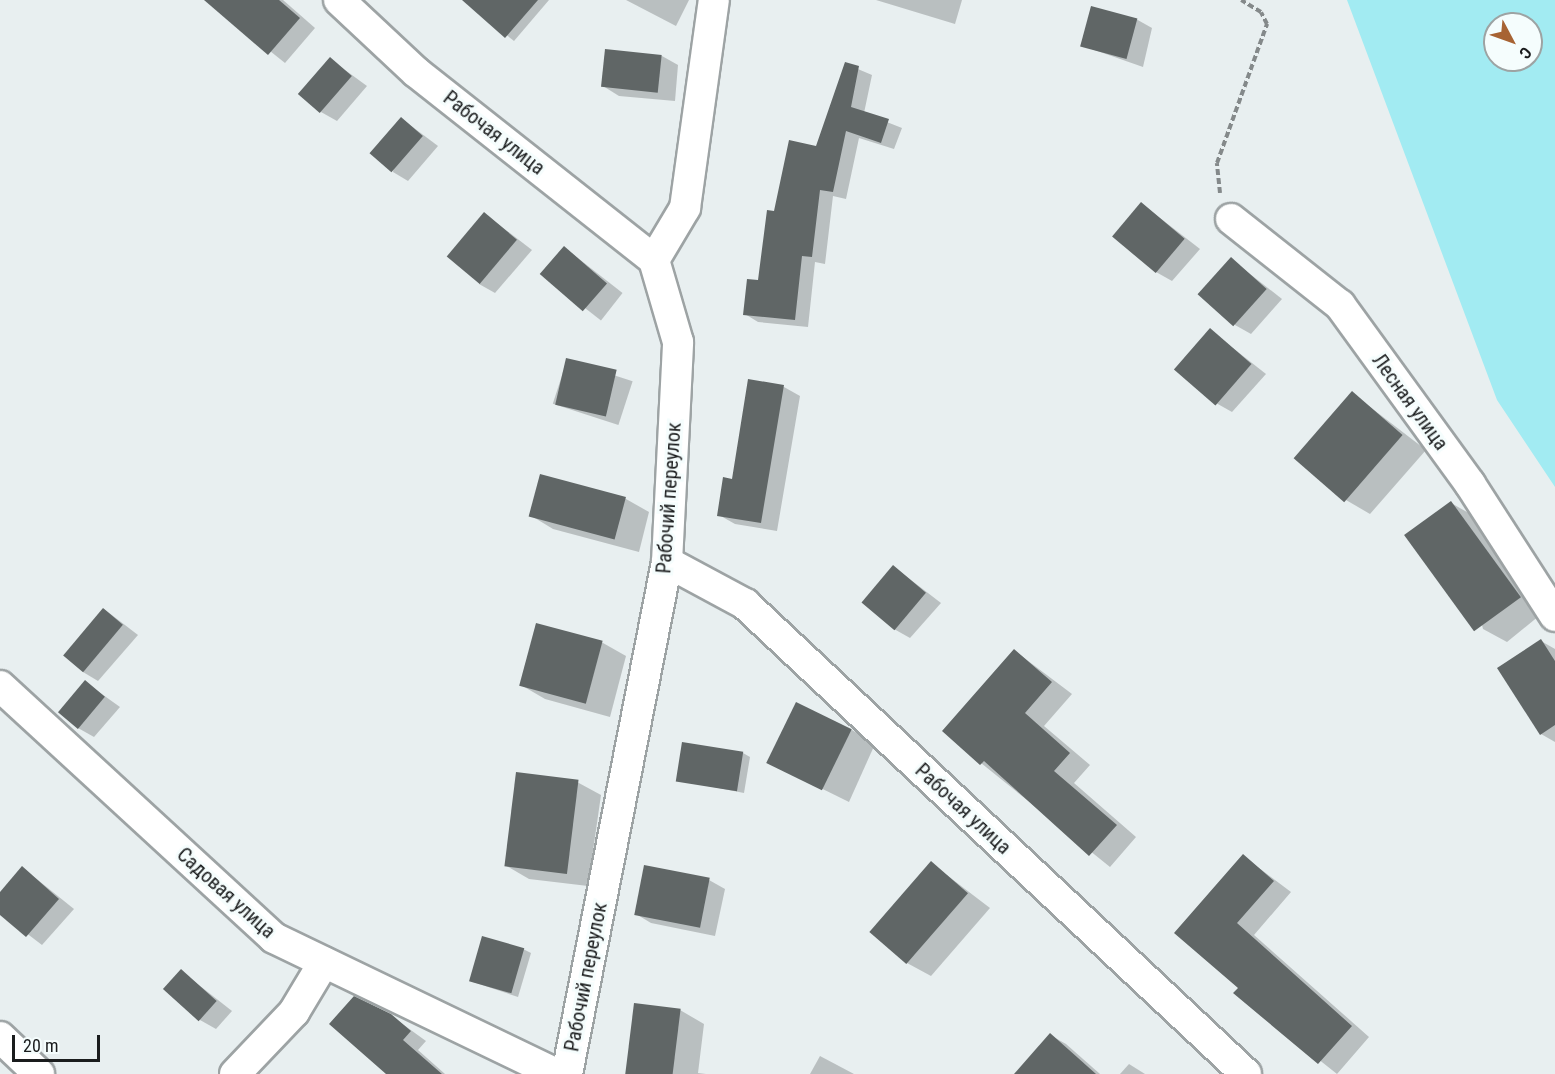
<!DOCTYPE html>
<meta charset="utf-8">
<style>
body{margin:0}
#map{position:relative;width:1555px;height:1074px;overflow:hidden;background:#e8eff0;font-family:"Roboto Condensed",sans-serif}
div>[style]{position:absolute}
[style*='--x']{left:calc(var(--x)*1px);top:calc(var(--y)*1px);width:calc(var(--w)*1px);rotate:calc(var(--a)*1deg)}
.green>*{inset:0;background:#a2ebf2}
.shadow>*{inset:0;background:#0003;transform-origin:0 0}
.building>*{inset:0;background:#606666;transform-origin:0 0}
.path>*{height:4px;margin-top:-2px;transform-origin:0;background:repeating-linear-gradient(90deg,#84898a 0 6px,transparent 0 9px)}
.roads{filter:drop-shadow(2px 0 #9da3a4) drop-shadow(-2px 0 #9da3a4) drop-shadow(0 2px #9da3a4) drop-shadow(0 -2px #9da3a4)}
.street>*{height:30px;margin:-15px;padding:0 15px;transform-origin:15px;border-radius:15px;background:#fff}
span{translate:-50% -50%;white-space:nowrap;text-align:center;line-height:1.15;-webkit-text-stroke:6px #f5fdfd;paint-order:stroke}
.street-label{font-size:20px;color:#1a1c1d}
.north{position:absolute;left:1483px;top:12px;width:60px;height:60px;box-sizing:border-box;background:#f5fdfd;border:2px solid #9da3a3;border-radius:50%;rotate:131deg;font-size:16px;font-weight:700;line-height:24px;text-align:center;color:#1a1c1d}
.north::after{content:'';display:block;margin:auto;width:21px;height:27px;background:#a76333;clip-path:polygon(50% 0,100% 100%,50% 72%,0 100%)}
.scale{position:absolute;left:12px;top:1035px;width:88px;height:27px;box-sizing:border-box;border:3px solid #1a1c1d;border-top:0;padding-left:8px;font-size:18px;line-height:21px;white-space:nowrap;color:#1a1c1d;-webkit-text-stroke:4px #f5fdfd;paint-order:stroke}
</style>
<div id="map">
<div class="green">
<i style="clip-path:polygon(evenodd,1347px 0,1555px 0,1555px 487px,1497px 400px,1347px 0,1495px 24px,1531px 24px,1531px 60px,1495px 60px,1495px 24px)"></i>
</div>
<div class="shadow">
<i style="clip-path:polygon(206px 0,283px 0,315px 28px,285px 63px)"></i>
<i style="clip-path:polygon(483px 0,549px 0,514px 41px,475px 10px)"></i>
<i style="clip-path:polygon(626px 0,689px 0,676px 26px)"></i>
<i style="clip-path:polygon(876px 0,962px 0,955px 24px)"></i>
<i style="clip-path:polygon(1136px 19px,1152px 28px,1143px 67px,1083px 46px)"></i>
<i style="clip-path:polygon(662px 56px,678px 65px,675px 101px,619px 96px,603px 86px)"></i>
<i style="clip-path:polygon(330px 59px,367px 86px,337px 121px,321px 112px)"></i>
<i style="clip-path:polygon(846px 64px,872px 75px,864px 113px,902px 128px,894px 149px,859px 138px,846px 199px,833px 196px,825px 264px,815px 262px,808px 327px,758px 322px,745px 314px,760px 282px,775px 212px,817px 147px)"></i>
<i style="clip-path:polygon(402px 119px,438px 146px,408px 181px,393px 172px)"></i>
<i style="clip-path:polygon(1142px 204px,1200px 249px,1172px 281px,1156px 272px)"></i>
<i style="clip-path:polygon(485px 214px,532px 250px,495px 293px,479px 284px)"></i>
<i style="left:565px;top:248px;width:73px;height:35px;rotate:38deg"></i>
<i style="clip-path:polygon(1231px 259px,1282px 299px,1251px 334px,1235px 325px)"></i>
<i style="clip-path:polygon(1210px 330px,1266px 374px,1232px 412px,1216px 403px)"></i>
<i style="left:567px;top:360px;width:69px;height:46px;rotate:18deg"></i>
<i style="clip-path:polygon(749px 381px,784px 387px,800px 396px,777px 531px,735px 524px,719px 515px,733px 480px)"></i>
<i style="clip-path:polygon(1352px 393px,1426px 450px,1370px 514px,1346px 500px)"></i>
<i style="clip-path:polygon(541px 476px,626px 499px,649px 512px,639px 552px,553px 529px,530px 515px)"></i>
<i style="clip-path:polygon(1451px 503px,1474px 516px,1545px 611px,1507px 642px,1483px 629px)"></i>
<i style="clip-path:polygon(894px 567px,941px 603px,910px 638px,894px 629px)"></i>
<i style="clip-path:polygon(104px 609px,138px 635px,98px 681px,83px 672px)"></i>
<i style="clip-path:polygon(538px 625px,603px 643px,626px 656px,610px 717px,545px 699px,521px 685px)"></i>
<i style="clip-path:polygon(1541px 641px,1555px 649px,1555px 742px,1541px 734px)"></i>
<i style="clip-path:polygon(1015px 651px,1072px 694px,1044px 726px,1090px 765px,1074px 783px,1136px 837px,1110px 867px,981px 763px)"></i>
<i style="clip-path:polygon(85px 682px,120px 707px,94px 737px,78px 728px)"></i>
<i style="clip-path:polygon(852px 730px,875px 744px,849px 802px,770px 763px)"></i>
<i style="clip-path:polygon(743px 753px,750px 757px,744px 793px,677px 780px)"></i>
<i style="clip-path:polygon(577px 782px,601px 795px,588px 886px,529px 879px,505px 865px)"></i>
<i style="clip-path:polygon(1243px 856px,1291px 892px,1254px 935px,1369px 1037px,1337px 1074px,1235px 993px,1240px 988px,1176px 933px)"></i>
<i style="clip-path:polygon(931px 863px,990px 908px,931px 976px,907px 963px)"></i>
<i style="clip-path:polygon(23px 868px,74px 909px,42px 945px,0 913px,0 894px)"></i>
<i style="clip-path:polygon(709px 880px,725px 889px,715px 936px,651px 923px,636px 914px)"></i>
<i style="clip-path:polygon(523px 949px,531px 953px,518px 997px,470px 981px)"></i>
<i style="clip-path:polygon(181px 971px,232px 1011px,216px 1029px,200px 1020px)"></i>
<i style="clip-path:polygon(680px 1010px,704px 1024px,698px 1073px,706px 1074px,626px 1074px)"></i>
<i style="clip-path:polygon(390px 1015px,426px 1041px,418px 1050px,445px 1074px,389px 1074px)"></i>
<i style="clip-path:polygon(1050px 1035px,1066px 1044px,1100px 1074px,1025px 1074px)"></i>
<i style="clip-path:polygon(820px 1056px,854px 1074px,810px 1074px)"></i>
<i style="clip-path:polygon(1129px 1064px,1145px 1074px,1120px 1074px)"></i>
</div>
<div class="building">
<i style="clip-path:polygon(204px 0,279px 0,300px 18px,268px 55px)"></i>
<i style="clip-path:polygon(462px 0,538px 0,505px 38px)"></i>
<i style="left:1091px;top:6px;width:48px;height:42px;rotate:15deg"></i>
<i style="left:605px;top:49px;width:57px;height:38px;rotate:6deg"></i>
<i style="left:330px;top:57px;width:29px;height:49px;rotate:41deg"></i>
<i style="clip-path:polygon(845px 62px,859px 66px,851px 107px,889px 119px,881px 143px,846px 131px,833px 192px,820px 190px,812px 257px,802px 256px,795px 320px,743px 315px,747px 279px,758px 280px,767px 210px,774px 211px,789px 140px,816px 146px)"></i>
<i style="left:401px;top:117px;width:29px;height:48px;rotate:41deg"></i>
<i style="left:1141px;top:202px;width:57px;height:45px;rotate:40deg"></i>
<i style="left:484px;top:212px;width:43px;height:58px;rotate:40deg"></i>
<i style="left:564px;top:246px;width:57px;height:37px;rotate:41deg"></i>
<i style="left:1231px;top:257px;width:48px;height:50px;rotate:42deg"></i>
<i style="left:1210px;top:328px;width:55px;height:55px;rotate:41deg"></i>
<i style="left:566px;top:358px;width:52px;height:48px;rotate:13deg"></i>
<i style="clip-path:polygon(748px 379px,784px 385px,761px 523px,717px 516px,723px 477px,732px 479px)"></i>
<i style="left:1352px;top:391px;width:67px;height:89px;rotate:41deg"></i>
<i style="left:540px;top:474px;width:89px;height:44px;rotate:15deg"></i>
<i style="left:1451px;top:501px;width:119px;height:58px;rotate:54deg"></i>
<i style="left:893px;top:565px;width:43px;height:49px;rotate:40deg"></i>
<i style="left:103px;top:608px;width:26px;height:62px;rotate:40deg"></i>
<i style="left:536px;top:623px;width:69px;height:65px;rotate:15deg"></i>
<i style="clip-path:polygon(1541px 639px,1555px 661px,1555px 725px,1540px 735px,1497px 668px)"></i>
<i style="clip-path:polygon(1014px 649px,1052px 682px,1025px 713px,1070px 753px,1054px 771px,1117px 825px,1089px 856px,984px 761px,980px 765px,942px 731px)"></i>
<i style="left:85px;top:680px;width:26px;height:42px;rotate:40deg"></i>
<i style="left:796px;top:702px;width:62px;height:68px;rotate:26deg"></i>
<i style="left:682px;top:742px;width:62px;height:40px;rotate:9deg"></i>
<i style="left:516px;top:772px;width:63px;height:95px;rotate:7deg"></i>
<i style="clip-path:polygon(1243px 854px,1274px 881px,1237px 923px,1352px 1026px,1318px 1064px,1233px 993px,1238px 988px,1174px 933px)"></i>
<i style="left:931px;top:861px;width:49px;height:94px;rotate:41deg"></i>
<i style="left:644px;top:865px;width:67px;height:51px;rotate:11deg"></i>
<i style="clip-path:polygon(22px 866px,59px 899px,26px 937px,0 915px,0 892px)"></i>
<i style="left:482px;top:936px;width:44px;height:47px;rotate:16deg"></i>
<i style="left:181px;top:969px;width:48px;height:27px;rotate:42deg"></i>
<i style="clip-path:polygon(354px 996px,391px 1014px,411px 1031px,403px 1040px,442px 1074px,386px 1074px,329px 1024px)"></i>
<i style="left:634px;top:1003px;width:47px;height:72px;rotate:7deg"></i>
<i style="clip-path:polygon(1050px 1033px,1096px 1074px,1014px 1074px)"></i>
</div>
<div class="path">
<i style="--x:1220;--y:193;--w:30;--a:-96"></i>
<i style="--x:1217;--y:163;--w:148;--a:-70.2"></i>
<i style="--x:1267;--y:24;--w:13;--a:-117"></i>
<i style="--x:1261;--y:12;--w:23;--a:-149"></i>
</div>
<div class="roads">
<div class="street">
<i style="--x:339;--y:0;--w:105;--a:43.1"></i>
<i style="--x:416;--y:72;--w:303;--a:38.3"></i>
<i style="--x:1231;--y:219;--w:139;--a:38.3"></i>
<i style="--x:1340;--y:305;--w:221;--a:54"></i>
<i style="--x:1470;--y:484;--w:157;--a:57.2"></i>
<i style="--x:667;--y:562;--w:89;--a:28.3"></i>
<i style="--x:745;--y:604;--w:687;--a:43.17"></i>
<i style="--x:0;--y:686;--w:372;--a:42.6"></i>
<i style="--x:274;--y:938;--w:313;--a:25.7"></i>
<i style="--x:0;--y:1037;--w:54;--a:43.5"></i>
<i style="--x:235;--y:1074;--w:86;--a:-46.4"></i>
<i style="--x:294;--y:1012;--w:58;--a:-59"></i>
<i style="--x:567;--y:1074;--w:522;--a:-78.95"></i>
<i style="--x:667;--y:562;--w:220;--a:-87.1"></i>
<i style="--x:678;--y:342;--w:85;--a:-106.3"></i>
<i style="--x:654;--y:260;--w:61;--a:-59.2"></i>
<i style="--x:685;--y:208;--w:210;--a:-82.1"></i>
</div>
</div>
<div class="street-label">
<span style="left:494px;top:133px;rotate:38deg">Рабочая улица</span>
<span style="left:1410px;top:402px;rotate:54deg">Лесная улица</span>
<span style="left:669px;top:498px;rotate:-86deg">Рабочий переулок</span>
<span style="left:963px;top:809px;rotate:43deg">Рабочая улица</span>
<span style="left:226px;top:893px;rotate:42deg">Садовая улица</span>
<span style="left:586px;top:977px;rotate:-79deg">Рабочий переулок</span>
</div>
<div class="north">С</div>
<div class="scale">20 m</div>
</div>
